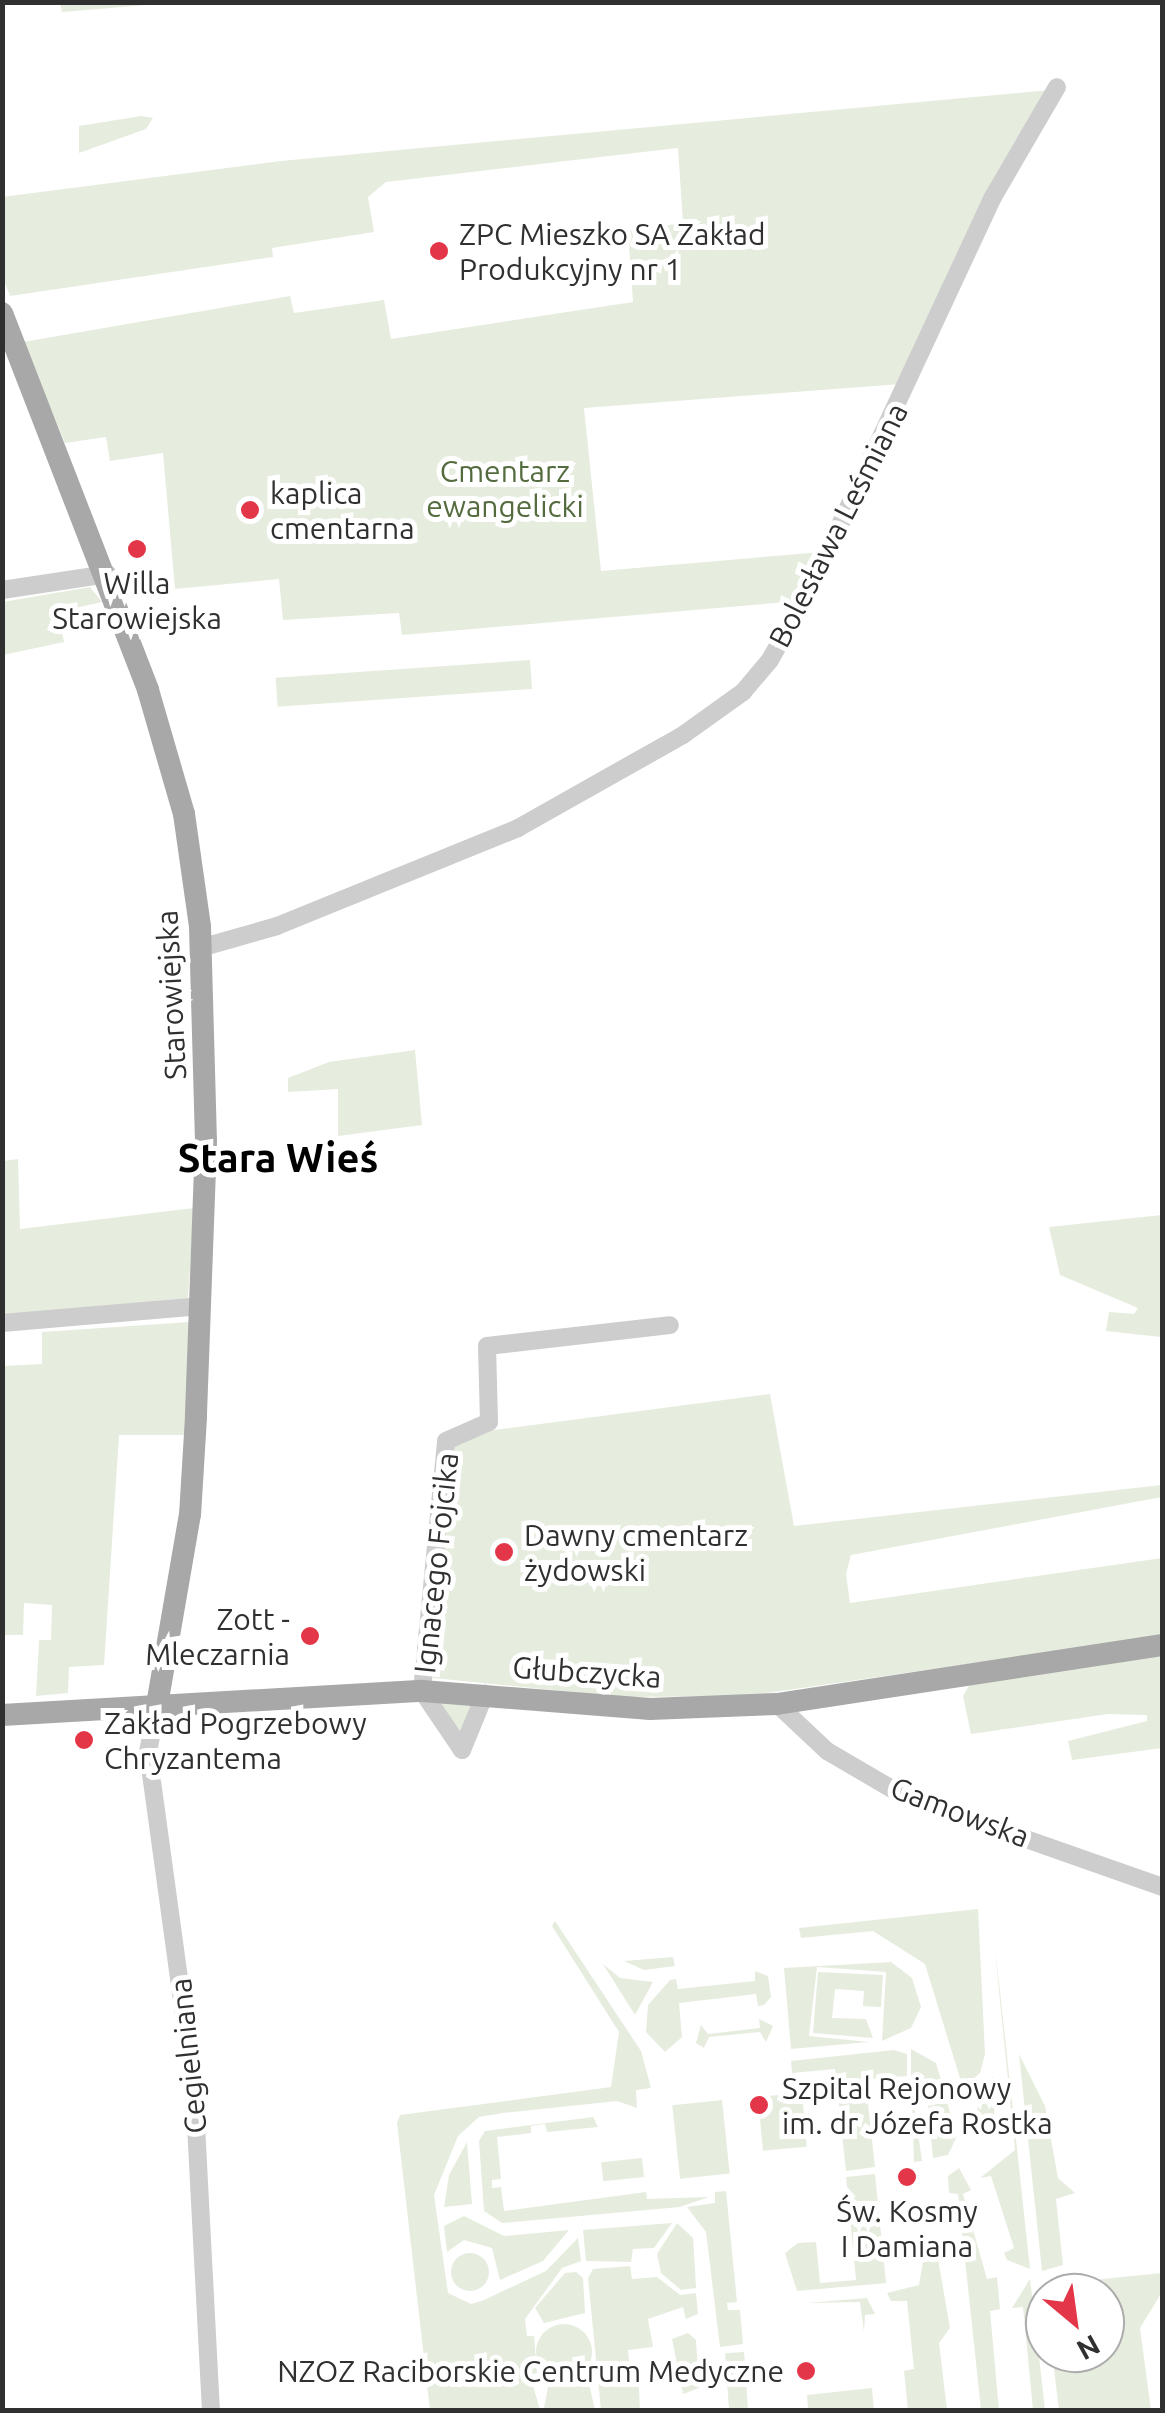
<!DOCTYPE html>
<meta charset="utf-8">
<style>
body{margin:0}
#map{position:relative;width:1165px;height:2413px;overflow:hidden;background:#fff;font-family:Ubuntu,sans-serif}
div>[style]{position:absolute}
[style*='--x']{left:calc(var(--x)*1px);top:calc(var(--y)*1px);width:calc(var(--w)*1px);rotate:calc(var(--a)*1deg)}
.green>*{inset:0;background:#e6edde;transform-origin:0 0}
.round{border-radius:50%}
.minor>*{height:18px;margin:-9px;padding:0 9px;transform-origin:9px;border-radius:9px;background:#cdcdcd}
.major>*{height:22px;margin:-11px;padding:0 11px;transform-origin:11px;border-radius:11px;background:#a8a8a8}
.dots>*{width:28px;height:28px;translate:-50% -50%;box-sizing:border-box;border:5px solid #fff;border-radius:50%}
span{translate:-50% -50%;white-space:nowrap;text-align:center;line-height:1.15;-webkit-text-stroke:10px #fff;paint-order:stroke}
.poi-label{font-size:30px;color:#303030}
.left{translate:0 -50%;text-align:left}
.right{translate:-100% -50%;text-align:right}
.park-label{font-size:30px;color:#546b3e}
.street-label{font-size:30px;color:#303030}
.district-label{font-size:40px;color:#000;font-weight:700}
.frame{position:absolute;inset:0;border:5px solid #303030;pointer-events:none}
.north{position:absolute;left:1025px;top:2273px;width:100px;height:100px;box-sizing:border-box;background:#fff;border:2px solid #acacac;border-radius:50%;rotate:151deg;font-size:28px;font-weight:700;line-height:40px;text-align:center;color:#303030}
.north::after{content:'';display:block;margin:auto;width:35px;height:45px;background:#e33648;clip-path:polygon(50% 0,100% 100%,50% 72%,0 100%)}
</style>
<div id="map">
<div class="green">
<i style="clip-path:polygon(60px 3px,60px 2px,171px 3px,62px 12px)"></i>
<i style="clip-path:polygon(1050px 90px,901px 384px,584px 408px,601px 571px,821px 552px,798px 601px,402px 635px,399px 613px,283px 620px,279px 579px,175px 589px,163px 453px,110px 461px,106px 437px,65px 443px,23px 342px,290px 296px,294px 313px,384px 300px,391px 339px,633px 302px,628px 231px,683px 223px,678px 148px,386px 182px,368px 197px,374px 232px,272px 248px,273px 257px,10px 296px,3px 278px,2px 197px,281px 161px)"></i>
<i style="clip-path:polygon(141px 116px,153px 118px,146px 129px,79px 153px,79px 126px)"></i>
<i style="clip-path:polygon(90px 587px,102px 602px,58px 612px,64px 642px,3px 655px,3px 602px)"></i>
<i style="left:530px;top:660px;width:29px;height:255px;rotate:86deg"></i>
<i style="clip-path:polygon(415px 1050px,422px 1125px,338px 1136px,338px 1089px,288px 1092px,288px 1078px,329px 1062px)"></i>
<i style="clip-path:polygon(18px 1159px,20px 1229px,194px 1208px,188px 1298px,3px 1315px,3px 1161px)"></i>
<i style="clip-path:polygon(1162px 1215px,1161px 1337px,1106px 1331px,1109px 1312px,1134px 1314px,1138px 1308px,1060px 1275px,1049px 1227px)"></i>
<i style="clip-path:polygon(190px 1322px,185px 1435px,119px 1435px,104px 1665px,69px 1667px,68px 1693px,36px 1696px,39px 1640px,51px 1640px,52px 1605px,24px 1603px,23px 1635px,4px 1635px,3px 1366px,42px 1364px,42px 1332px)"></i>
<i style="clip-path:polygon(770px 1394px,794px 1526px,1162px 1485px,1162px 1497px,851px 1555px,846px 1574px,850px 1603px,1162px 1558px,1162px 1636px,747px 1696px,624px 1697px,433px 1678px,451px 1443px,479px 1432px)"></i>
<i style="clip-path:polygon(1162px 1654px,1162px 1748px,1072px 1760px,1068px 1741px,1147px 1721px,1147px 1715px,1108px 1714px,971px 1734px,963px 1696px,970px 1684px)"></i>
<i style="clip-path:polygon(443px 1699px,473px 1705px,460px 1732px,440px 1704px)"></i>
<i style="clip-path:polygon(978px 1909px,985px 2054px,980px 2073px,963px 2088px,925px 1964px,873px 1931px,801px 1938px,799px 1928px)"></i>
<i style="clip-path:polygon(555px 1921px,641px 2051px,651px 2088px,636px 2090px,637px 2108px,617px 2101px,503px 2113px,479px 2117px,458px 2136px,434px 2195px,448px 2293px,471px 2304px,484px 2300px,546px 2271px,578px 2238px,581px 2261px,562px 2268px,525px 2319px,527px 2336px,534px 2336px,537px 2373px,530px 2375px,540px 2410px,430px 2410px,397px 2123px,400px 2115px,611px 2087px,619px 2032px,552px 1926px)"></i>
<i style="clip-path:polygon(995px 1951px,1000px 1991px,1030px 2269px,1007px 2260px,1004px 2253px,1014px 2248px,991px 2176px,980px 2178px,1015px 2150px)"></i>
<i style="clip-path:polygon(673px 1957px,675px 1966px,644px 1970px,624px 1961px)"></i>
<i style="clip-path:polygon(891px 1962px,912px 1978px,921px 2007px,911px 2028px,882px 2041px,886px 1972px,817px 1967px,809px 2036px,869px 2042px,791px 2049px,784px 1968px)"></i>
<i style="clip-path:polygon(603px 1964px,620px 1978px,653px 1982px,635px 2015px)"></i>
<i style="clip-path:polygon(755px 1971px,768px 1976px,771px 1997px,764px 2005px,758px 2006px,756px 1994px,679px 2003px,682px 2037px,665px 2052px,646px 2032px,648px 2005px,670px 1980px,676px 1979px,678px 1989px,755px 1981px)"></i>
<i style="clip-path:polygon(818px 1972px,883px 1975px,881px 2007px,863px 2006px,864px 1991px,835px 1989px,832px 2018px,866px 2019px,873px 2038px,813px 2033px)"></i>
<i style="clip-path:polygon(759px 2019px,773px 2026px,766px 2042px,760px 2032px,709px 2037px,704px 2048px,696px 2043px,701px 2025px,708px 2034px,760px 2028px)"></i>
<i style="clip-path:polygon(911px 2049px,936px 2063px,946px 2097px,927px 2100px,924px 2075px,911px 2075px)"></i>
<i style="clip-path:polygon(894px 2050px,907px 2054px,907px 2076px,857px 2080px,858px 2095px,867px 2095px,875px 2167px,846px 2171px,835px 2069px,792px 2073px,791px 2061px)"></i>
<i style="clip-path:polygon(1019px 2054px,1045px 2106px,1058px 2178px,1075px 2193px,1056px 2199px,1063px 2265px,1042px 2271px)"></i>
<i style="clip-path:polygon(993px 2076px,995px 2128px,974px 2135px,971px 2123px)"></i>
<i style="clip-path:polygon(912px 2091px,922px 2161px,914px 2162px)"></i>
<i style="left:802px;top:2093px;width:54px;height:44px;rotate:85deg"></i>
<i style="left:722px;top:2100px;width:74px;height:50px;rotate:84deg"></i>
<i style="clip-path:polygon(947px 2102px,957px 2136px,948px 2155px,933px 2158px,928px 2106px)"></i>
<i style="clip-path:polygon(593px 2117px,598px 2127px,547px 2132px,545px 2124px,531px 2126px,531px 2133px,497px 2137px,501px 2179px,492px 2180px,492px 2188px,501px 2187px,504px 2211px,646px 2192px,647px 2199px,709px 2197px,680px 2207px,502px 2223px,484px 2211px,479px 2141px,485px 2131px)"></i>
<i style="clip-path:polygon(467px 2142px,472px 2204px,444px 2207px,449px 2175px)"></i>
<i style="left:642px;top:2158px;width:19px;height:41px;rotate:84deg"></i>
<i style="clip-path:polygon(959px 2168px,971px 2190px,963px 2194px,987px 2279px,997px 2277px,1000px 2309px,990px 2311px,999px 2410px,981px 2410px,958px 2194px,949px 2193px,948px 2176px)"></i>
<i style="clip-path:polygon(875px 2174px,886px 2283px,797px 2291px,785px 2253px,798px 2243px,816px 2242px,820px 2283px,856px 2280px,846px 2177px)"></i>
<i style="clip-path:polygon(726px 2191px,737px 2302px,727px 2303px,728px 2310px,740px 2310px,743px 2344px,720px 2347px,706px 2232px,687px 2207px,715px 2203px,715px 2192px)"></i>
<i style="clip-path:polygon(464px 2216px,504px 2236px,569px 2230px,543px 2261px,500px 2280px,492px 2248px,464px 2240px,447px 2252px,444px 2226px)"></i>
<i style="clip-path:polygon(672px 2223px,654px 2248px,633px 2249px,631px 2262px,586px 2261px,583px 2230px)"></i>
<i style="clip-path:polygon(677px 2223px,693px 2238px,696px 2288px,681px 2290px,661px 2273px,657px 2254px)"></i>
<i class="round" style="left:451px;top:2253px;width:38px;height:38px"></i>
<i style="clip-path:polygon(938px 2259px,950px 2328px,939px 2343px,947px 2410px,908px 2410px,904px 2371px,914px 2369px,907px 2301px,891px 2301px,887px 2293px,919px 2285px,923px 2262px)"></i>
<i style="clip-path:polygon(630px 2266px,632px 2279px,657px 2277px,680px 2295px,696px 2293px,698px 2314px,686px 2319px,683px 2307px,648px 2319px,653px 2347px,628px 2350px,630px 2370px,638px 2370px,640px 2410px,601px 2410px,588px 2278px,593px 2269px)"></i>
<i style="clip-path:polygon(576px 2272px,583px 2278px,585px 2313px,544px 2323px,535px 2308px,565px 2273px)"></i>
<i style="clip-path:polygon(1162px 2273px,1162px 2292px,1140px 2328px,1151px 2410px,1059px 2410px,1052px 2353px,1105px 2353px,1105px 2293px,1045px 2296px,1044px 2285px)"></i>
<i style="clip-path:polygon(1030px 2279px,1035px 2320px,1045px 2410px,1033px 2410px,1023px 2307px,1012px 2308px)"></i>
<i style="clip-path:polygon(867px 2298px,875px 2314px,865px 2315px,864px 2332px,860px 2302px,806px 2303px)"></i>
<i class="round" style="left:536px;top:2324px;width:56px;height:56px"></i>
<i style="clip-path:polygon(688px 2333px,696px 2340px,699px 2388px,683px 2394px,672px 2339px)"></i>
<i style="left:744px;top:2352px;width:56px;height:19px;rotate:86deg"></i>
<i style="clip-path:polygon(588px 2379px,595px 2410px,544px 2408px,549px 2382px)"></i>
<i style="clip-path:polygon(872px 2388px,874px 2410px,808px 2410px,807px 2395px)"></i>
</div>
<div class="minor">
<i style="--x:2;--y:590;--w:107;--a:-8.6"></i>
<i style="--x:207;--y:946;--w:73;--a:-15.9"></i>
<i style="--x:277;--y:926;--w:260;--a:-22.1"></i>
<i style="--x:518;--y:828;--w:189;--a:-29.4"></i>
<i style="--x:683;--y:735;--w:74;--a:-35.6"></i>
<i style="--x:743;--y:692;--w:42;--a:-49.8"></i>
<i style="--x:770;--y:660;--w:86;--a:-60.8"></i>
<i style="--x:812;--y:585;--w:428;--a:-65"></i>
<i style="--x:993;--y:197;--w:127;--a:-59.8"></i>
<i style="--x:2;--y:1323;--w:200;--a:-4.9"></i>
<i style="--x:777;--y:1704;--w:69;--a:43.2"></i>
<i style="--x:827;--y:1751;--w:89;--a:30.3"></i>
<i style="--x:904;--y:1796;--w:274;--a:19.4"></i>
<i style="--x:157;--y:1705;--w:48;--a:100.8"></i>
<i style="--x:148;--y:1752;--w:338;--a:82.2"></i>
<i style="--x:194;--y:2087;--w:323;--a:87"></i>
<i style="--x:462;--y:1750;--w:71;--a:-124.1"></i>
<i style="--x:422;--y:1691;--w:251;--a:-84.5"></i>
<i style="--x:446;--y:1441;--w:47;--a:-23.8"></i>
<i style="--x:489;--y:1422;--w:76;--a:-91.5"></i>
<i style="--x:487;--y:1346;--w:184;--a:-6.5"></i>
<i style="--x:462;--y:1750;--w:61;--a:-67.7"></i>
</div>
<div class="major">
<i style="--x:2;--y:313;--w:404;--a:68.8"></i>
<i style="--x:148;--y:690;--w:129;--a:73.8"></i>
<i style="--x:184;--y:814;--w:114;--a:81.9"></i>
<i style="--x:200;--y:927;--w:214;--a:88.4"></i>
<i style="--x:206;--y:1141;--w:276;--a:92.1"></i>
<i style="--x:196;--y:1417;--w:97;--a:93.5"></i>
<i style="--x:190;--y:1514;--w:194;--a:99.8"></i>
<i style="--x:2;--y:1715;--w:421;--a:-3.3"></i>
<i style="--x:422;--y:1691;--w:229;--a:4.5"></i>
<i style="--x:650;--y:1709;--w:127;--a:-2.3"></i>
<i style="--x:777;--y:1704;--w:389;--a:-8.7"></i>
</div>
<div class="dots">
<i style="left:439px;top:251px;background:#e33648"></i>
<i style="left:250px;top:510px;background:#e33648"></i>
<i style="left:137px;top:549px;background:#e33648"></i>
<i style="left:504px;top:1552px;background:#e33648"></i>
<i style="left:310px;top:1636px;background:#e33648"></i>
<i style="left:84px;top:1740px;background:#e33648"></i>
<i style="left:759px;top:2105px;background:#e33648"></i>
<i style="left:907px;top:2177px;background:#e33648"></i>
<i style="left:806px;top:2371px;background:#e33648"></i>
</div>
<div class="poi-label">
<span class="left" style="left:459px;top:251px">ZPC Mieszko SA Zakład<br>Produkcyjny nr 1</span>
<span class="left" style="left:270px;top:510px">kaplica<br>cmentarna</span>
<span style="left:137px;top:600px">Willa<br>Starowiejska</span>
<span class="left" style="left:524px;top:1552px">Dawny cmentarz<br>żydowski</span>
<span class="right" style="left:290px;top:1636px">Zott -<br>Mleczarnia</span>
<span class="left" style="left:104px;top:1740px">Zakład Pogrzebowy<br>Chryzantema</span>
<span class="left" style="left:782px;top:2105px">Szpital Rejonowy<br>im. dr Józefa Rostka</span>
<span style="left:907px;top:2228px">Św. Kosmy<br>I Damiana</span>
<span class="right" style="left:784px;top:2371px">NZOZ Raciborskie Centrum Medyczne</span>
</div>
<div class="park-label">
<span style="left:505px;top:488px">Cmentarz<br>ewangelicki</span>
</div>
<div class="street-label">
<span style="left:838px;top:525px;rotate:-63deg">Bolesława Leśmiana</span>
<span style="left:171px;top:995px;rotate:-93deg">Starowiejska</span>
<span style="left:436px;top:1563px;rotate:-84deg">Ignacego Fojcika</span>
<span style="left:587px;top:1672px;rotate:4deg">Głubczycka</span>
<span style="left:960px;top:1812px;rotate:21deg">Gamowska</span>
<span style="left:188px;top:2056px;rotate:-96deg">Cegielniana</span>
</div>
<div class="district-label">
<span style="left:278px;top:1158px">Stara Wieś</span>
</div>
<div class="frame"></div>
<div class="north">N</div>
</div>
